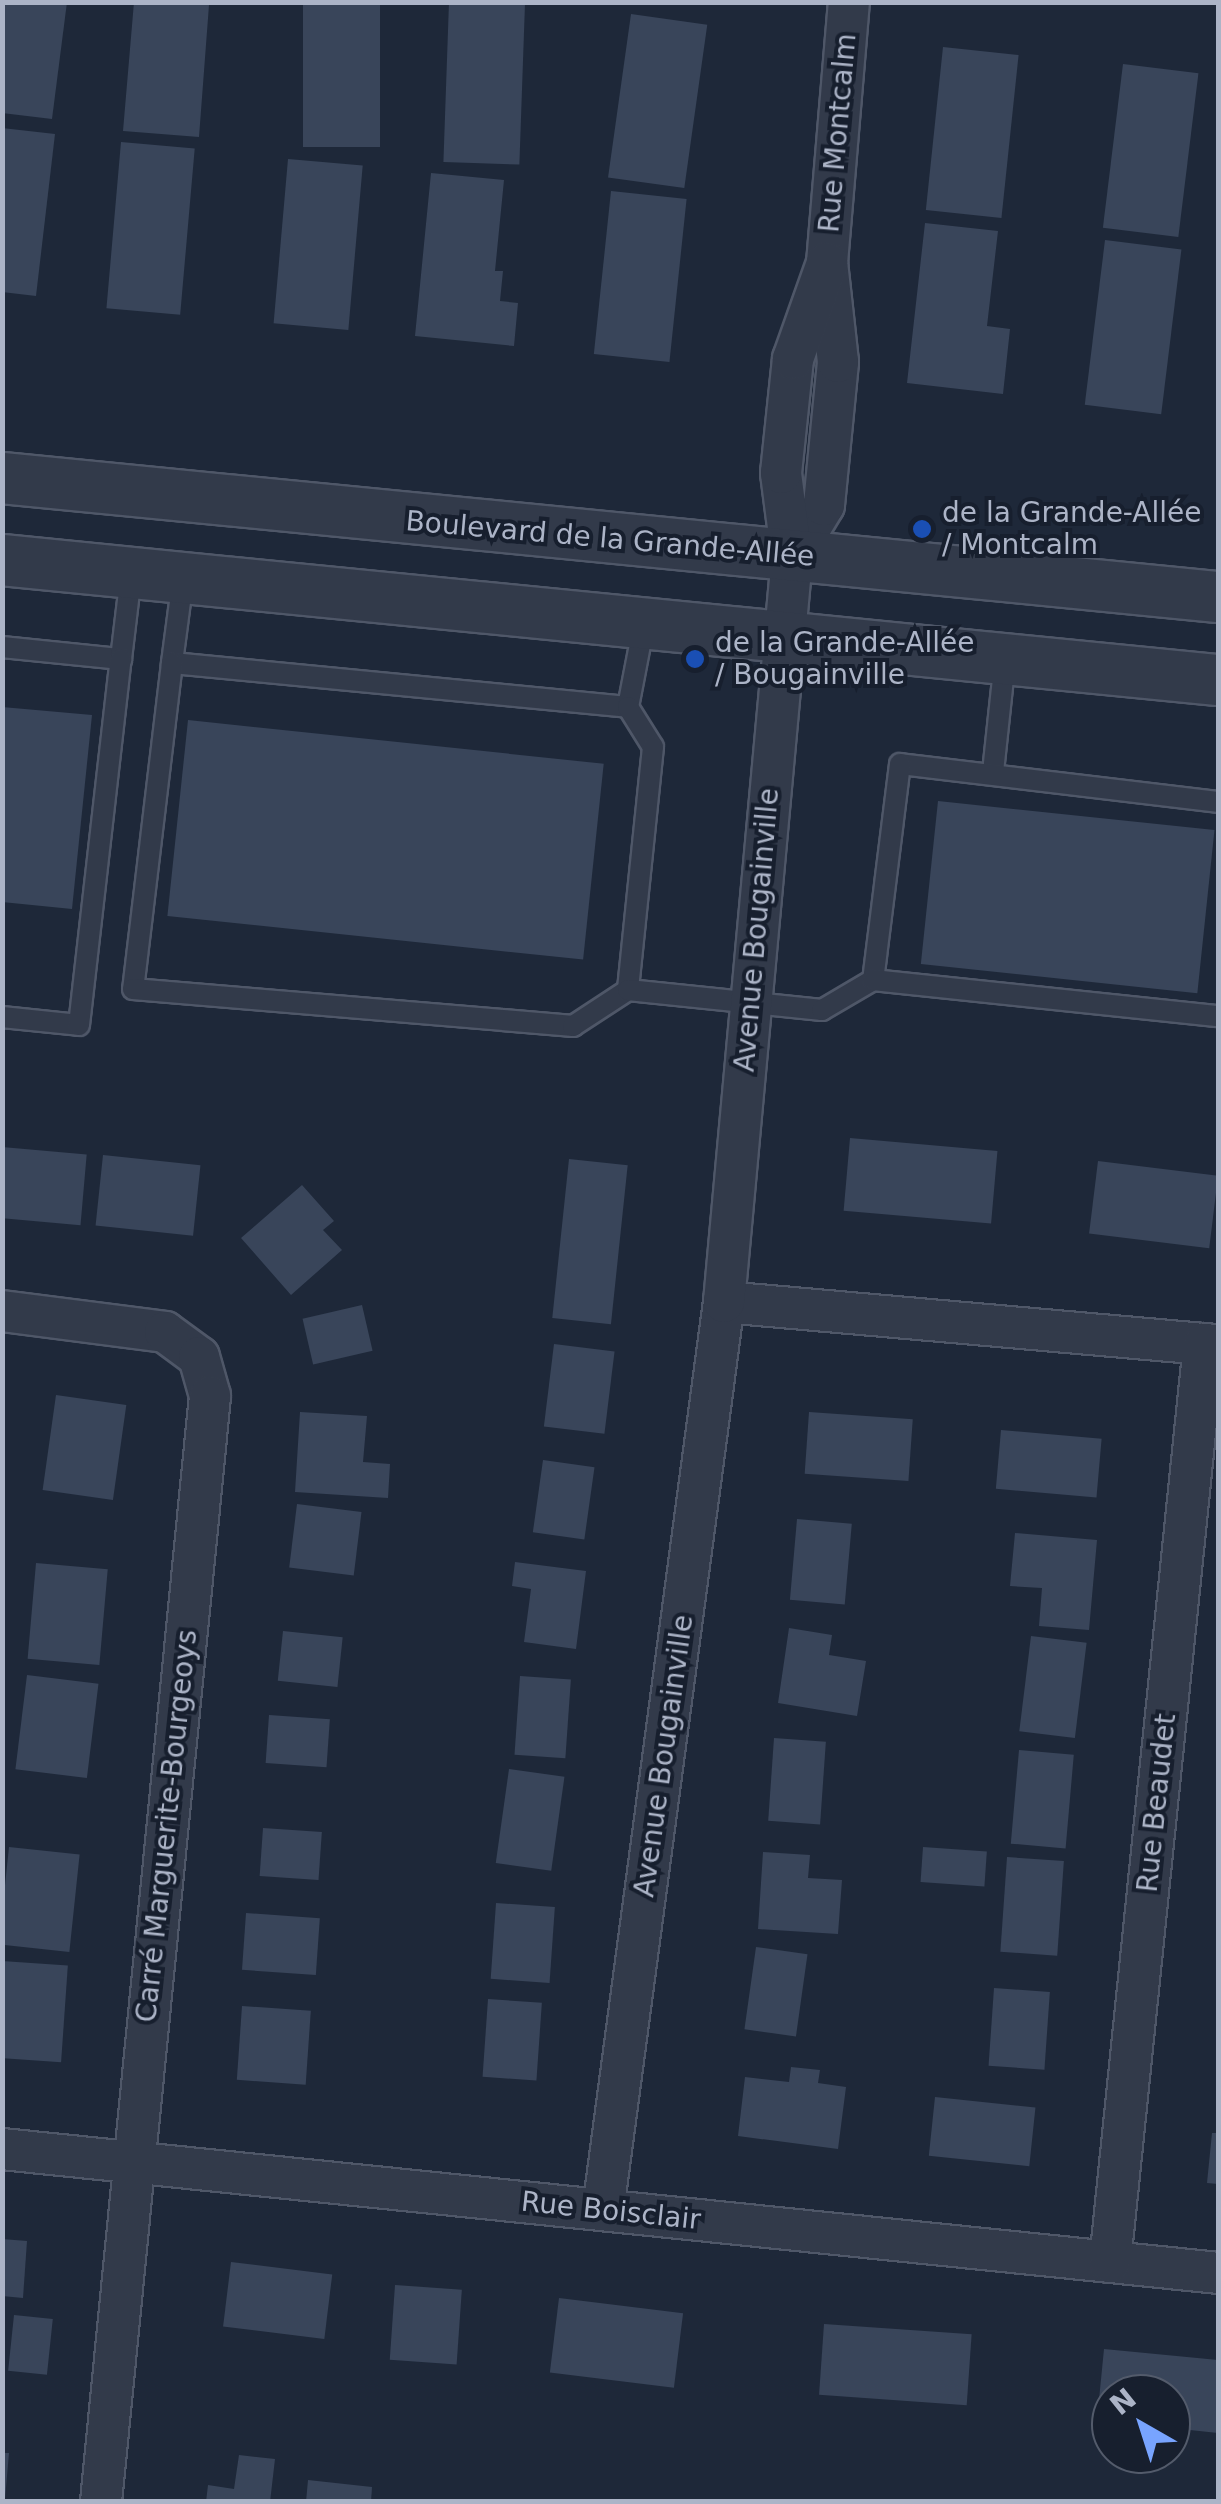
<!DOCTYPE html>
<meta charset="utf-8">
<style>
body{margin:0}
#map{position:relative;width:1221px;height:2504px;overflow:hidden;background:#1e2839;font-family:"DejaVu Sans",sans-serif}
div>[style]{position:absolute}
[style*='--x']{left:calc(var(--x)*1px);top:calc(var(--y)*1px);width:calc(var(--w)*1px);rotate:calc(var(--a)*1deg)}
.building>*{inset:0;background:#39455a;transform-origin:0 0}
.roads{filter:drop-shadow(2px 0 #4f5768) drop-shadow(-2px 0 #4f5768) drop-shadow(0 2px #4f5768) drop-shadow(0 -2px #4f5768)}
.service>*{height:20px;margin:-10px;padding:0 10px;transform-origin:10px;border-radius:10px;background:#323a4a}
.minor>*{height:40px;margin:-20px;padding:0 20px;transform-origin:20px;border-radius:20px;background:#323a4a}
.tertiary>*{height:50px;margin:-25px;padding:0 25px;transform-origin:25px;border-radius:25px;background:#323a4a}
.dots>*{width:28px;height:28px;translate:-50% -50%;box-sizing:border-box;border:5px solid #171f2e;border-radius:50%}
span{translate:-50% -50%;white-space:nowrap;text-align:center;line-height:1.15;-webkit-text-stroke:8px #171f2e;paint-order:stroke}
.street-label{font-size:28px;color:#acb4c7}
.poi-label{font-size:28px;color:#acb4c7}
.left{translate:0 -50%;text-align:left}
.frame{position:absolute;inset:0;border:5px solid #acb4c7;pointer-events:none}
.north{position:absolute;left:1091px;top:2374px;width:100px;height:100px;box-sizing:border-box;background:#171f2e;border:2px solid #535b6b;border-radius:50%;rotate:321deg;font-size:28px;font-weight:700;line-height:40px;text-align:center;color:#acb4c7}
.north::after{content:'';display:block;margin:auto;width:35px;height:45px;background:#78a4ff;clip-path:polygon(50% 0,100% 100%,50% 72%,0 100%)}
</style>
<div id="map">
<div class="building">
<i style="clip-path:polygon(2px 2px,67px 2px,52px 119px,2px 113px)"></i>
<i style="clip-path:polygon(134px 2px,221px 2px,209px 5px,199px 137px,123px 131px)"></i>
<i style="left:303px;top:2px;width:77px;height:145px"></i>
<i style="left:449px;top:2px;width:76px;height:160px;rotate:2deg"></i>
<i style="left:631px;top:14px;width:77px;height:165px;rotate:8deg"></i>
<i style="left:943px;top:47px;width:76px;height:164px;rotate:6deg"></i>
<i style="left:1123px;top:64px;width:76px;height:165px;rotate:7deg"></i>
<i style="clip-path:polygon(2px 128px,55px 134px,36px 296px,2px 292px)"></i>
<i style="left:121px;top:142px;width:74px;height:167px;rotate:5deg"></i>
<i style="left:288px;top:159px;width:75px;height:165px;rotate:5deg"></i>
<i style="clip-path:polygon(431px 173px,504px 180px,495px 271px,503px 271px,500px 301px,518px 303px,514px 346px,415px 336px)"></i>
<i style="left:611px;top:191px;width:76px;height:164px;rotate:6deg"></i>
<i style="clip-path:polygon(925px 223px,998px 231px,987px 326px,1010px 329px,1003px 394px,907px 383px)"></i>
<i style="left:1105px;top:240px;width:77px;height:166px;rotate:7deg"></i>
<i style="clip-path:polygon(2px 707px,92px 715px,72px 909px,2px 902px)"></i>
<i style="left:188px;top:720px;width:418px;height:197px;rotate:6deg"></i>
<i style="left:938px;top:801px;width:278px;height:164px;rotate:6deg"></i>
<i style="left:850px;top:1138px;width:148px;height:73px;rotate:5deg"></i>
<i style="left:2px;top:1147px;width:85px;height:71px;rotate:5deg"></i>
<i style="left:103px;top:1155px;width:98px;height:71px;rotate:6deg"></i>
<i style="left:569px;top:1159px;width:59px;height:160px;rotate:6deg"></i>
<i style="left:1098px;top:1161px;width:121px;height:73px;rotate:7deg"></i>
<i style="clip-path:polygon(302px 1185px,334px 1221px,323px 1230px,342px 1250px,291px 1295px,241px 1238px)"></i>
<i style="left:362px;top:1305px;width:47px;height:61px;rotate:77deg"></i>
<i style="left:554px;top:1344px;width:61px;height:83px;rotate:7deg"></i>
<i style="left:56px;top:1395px;width:71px;height:96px;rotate:8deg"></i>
<i style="clip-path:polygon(300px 1412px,367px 1416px,363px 1462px,390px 1464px,388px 1498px,295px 1492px)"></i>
<i style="left:809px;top:1412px;width:104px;height:62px;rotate:4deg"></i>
<i style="left:1001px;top:1430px;width:101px;height:59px;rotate:5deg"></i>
<i style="left:543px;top:1460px;width:52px;height:73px;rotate:8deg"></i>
<i style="left:297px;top:1504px;width:65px;height:64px;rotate:7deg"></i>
<i style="left:797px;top:1519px;width:55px;height:81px;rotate:5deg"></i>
<i style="clip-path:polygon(1015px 1533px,1097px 1540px,1089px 1630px,1039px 1626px,1042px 1588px,1010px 1586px)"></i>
<i style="clip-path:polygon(515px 1562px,586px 1571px,576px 1649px,524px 1642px,531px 1589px,512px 1586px)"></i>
<i style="left:36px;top:1563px;width:72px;height:96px;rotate:5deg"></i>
<i style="clip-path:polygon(789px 1628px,832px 1635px,829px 1655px,866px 1661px,857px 1716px,778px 1703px)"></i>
<i style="left:283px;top:1631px;width:60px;height:50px;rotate:6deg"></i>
<i style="left:1031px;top:1636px;width:56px;height:96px;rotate:7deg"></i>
<i style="left:27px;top:1675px;width:72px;height:95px;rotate:7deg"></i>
<i style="left:520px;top:1676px;width:51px;height:79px;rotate:4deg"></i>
<i style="left:269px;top:1715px;width:61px;height:48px;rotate:4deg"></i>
<i style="left:774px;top:1738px;width:52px;height:83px;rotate:4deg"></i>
<i style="left:1019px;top:1750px;width:55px;height:94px;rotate:5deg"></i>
<i style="left:509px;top:1769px;width:56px;height:95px;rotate:8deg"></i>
<i style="left:263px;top:1828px;width:59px;height:48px;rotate:4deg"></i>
<i style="left:9px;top:1847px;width:71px;height:98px;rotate:6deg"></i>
<i style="left:923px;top:1847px;width:64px;height:35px;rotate:4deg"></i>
<i style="clip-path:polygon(763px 1852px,810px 1855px,808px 1878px,842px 1880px,838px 1934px,758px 1929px)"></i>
<i style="left:1007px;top:1857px;width:57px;height:95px;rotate:4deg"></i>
<i style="left:496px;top:1903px;width:59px;height:76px;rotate:4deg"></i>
<i style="left:246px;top:1913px;width:74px;height:57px;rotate:4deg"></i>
<i style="left:756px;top:1947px;width:52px;height:83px;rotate:8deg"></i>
<i style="left:2px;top:1961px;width:66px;height:97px;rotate:4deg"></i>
<i style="left:994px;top:1988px;width:56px;height:78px;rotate:4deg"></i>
<i style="left:488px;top:1999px;width:54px;height:78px;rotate:4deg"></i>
<i style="left:242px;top:2006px;width:69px;height:74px;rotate:4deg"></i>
<i style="clip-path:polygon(791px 2067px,820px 2070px,818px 2083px,846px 2087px,838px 2149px,738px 2136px,745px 2077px,789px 2082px)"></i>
<i style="left:935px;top:2097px;width:101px;height:59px;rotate:6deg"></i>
<i style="clip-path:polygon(1212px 2133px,1218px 2133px,1218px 2184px,1207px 2183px)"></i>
<i style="clip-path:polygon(2px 2239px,27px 2241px,23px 2298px,2px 2296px)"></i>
<i style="left:231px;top:2262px;width:102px;height:65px;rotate:7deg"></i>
<i style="left:395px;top:2285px;width:67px;height:75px;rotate:4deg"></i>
<i style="left:559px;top:2298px;width:125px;height:75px;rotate:7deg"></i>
<i style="left:14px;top:2315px;width:39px;height:56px;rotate:6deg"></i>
<i style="left:824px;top:2324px;width:148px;height:71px;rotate:4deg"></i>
<i style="clip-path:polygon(1104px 2349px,1218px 2360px,1218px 2433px,1171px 2428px,1171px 2394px,1111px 2394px,1111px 2421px,1097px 2420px)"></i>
<i style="clip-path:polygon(2px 2453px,9px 2453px,5px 2499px,2px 2499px)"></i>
<i style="clip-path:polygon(239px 2455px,275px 2459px,270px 2502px,206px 2502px,208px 2485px,234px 2489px)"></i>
<i style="clip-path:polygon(308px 2480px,372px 2487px,371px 2502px,306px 2502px)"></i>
</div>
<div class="roads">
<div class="service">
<i style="--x:183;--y:579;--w:85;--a:97.5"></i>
<i style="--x:172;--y:663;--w:458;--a:5.5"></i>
<i style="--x:628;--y:707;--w:85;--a:-79.1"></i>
<i style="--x:2;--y:647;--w:120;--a:5.8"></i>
<i style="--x:121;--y:659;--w:85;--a:-83.2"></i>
<i style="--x:172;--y:663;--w:328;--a:96.8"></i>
<i style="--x:133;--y:989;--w:442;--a:4.8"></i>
<i style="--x:573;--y:1026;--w:66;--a:-33.2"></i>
<i style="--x:628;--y:707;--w:47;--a:58"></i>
<i style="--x:653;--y:747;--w:244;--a:95.9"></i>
<i style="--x:628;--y:990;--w:195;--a:5.9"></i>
<i style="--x:822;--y:1010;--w:59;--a:-30.5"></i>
<i style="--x:993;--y:772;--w:114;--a:-83.9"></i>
<i style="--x:1218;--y:802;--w:320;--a:-173.2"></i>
<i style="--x:900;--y:764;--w:218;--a:97.1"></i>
<i style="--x:873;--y:980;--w:347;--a:6"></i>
<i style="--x:2;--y:1017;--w:77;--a:5.9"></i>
<i style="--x:79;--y:1025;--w:368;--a:-83.5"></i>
</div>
<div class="minor">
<i style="--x:792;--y:558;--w:62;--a:-58.9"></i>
<i style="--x:824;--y:505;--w:144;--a:-84.4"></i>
<i style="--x:838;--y:362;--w:100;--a:-96.3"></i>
<i style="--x:827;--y:263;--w:262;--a:-85.2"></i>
<i style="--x:724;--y:1302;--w:496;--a:5"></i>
<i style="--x:2;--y:1311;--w:164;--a:7.3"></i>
<i style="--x:165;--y:1332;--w:42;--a:36.3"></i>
<i style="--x:199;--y:1357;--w:41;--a:74.2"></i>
<i style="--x:210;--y:1396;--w:1111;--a:95.63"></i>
<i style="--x:2;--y:2149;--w:1222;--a:5.82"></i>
<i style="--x:603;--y:2210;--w:916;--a:-82.41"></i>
<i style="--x:724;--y:1302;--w:747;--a:-84.78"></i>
<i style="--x:792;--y:558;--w:86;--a:-97.4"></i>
<i style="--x:781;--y:473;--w:115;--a:-84"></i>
<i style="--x:793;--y:359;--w:102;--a:-70.5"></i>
<i style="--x:1110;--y:2262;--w:923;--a:-84.15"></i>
</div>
<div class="tertiary">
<i style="--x:2;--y:478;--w:1222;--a:5.59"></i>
<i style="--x:2;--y:560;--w:1222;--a:5.64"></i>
</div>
</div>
<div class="dots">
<i style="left:922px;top:529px;background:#1a4fb4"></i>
<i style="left:695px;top:659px;background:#1a4fb4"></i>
</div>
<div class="street-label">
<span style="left:838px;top:133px;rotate:-85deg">Rue Montcalm</span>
<span style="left:610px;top:539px;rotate:5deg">Boulevard de la Grande-Allée</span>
<span style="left:757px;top:930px;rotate:-85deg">Avenue Bougainville</span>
<span style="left:664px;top:1756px;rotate:-82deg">Avenue Bougainville</span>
<span style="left:1157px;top:1803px;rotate:-84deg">Rue Beaudet</span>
<span style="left:167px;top:1826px;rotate:-84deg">Carré Marguerite-Bourgeoys</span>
<span style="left:611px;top:2211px;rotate:6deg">Rue Boisclair</span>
</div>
<div class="poi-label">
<span class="left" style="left:942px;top:529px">de la Grande-Allée<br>/ Montcalm</span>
<span class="left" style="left:715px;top:659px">de la Grande-Allée<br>/ Bougainville</span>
</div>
<div class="frame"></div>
<div class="north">N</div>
</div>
